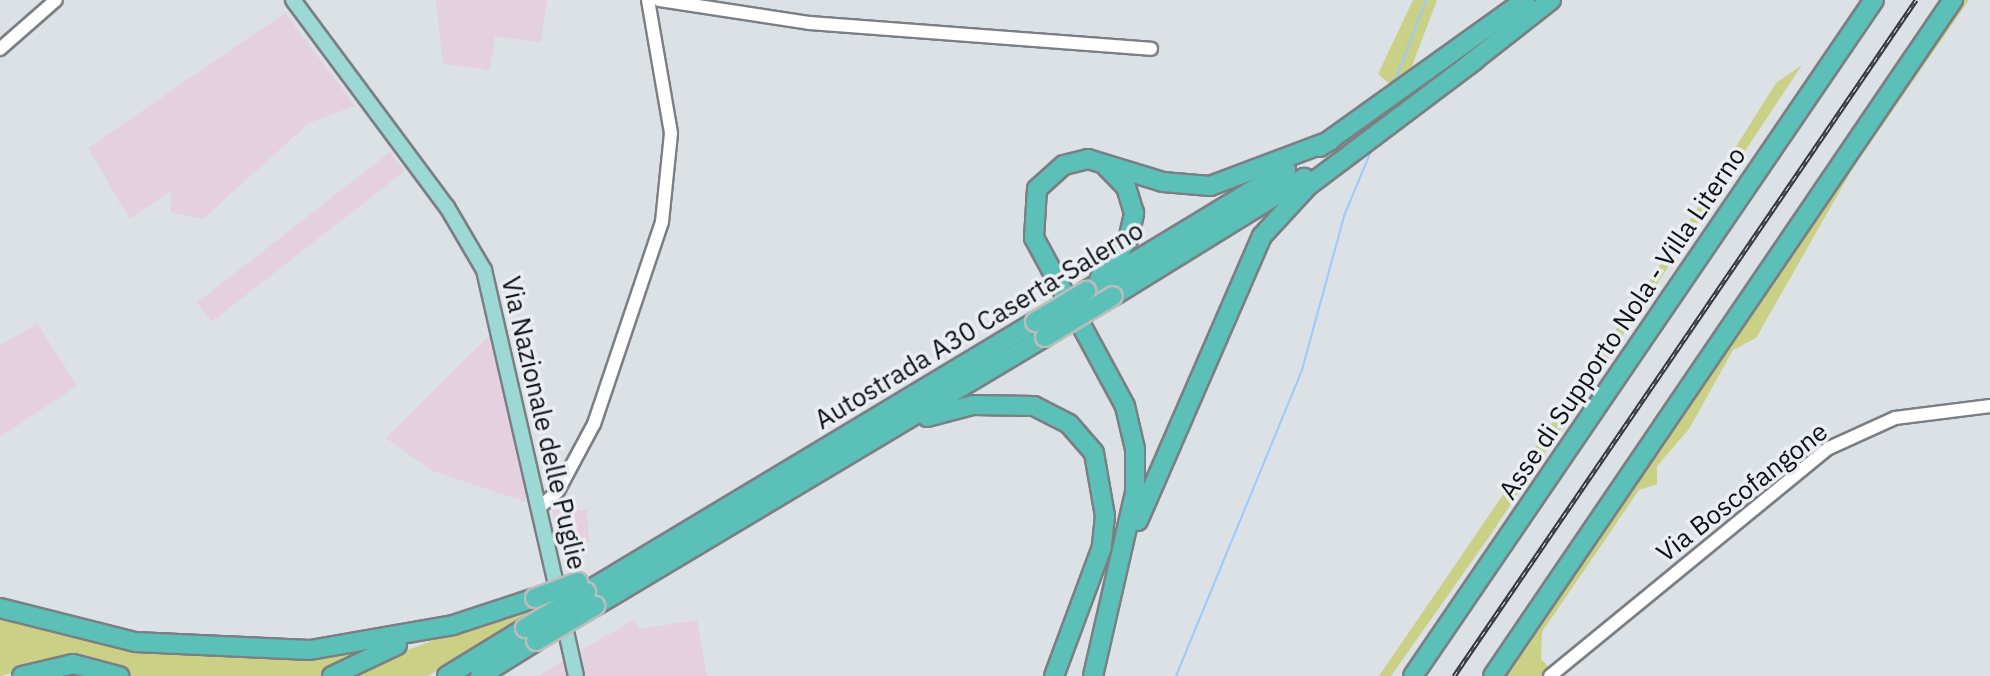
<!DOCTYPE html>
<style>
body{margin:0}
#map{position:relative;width:1990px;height:676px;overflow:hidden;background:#dce1e6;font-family:"IBM Plex Sans",sans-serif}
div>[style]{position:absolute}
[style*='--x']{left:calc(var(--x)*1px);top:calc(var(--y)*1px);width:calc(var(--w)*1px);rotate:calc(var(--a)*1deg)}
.industrial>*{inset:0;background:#e4d0df;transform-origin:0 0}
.green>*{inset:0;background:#cad086}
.stream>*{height:2px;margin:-1px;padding:0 1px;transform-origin:1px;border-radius:1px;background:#99cbfd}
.roads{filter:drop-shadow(2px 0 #7b7f84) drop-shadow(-2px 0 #7b7f84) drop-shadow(0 2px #7b7f84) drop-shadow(0 -2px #7b7f84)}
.minor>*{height:12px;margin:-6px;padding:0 6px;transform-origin:6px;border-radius:6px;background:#fff}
.major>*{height:14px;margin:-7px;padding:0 7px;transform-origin:7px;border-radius:7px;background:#9dd9d4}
.highway>*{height:18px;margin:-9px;padding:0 9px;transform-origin:9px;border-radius:9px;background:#5bc0b7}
.rail>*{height:5px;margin-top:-2.5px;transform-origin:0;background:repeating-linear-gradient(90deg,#eaeef3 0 6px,#37383b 0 12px);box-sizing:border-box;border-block:2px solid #37383b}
.bridges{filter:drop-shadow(2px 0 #bcbcbd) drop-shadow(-2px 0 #bcbcbd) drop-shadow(0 2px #bcbcbd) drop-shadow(0 -2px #bcbcbd)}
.highway-bridge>*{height:18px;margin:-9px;padding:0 9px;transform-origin:9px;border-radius:9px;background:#5bc0b7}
span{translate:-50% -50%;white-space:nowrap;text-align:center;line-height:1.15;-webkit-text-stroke:7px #eaeef3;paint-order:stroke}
.street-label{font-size:26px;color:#101113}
</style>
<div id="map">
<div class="industrial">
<i style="clip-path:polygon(436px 0,547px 0,541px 42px,495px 36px,490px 70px,443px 64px)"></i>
<i style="clip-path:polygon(285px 13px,355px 106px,309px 123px,203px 219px,170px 212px,172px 190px,130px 219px,88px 148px)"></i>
<i style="left:390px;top:152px;width:24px;height:245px;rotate:52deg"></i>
<i style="clip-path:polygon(37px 323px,77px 386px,0 437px,0 346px)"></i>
<i style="clip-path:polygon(491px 334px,527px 502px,432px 471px,386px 438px)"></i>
<i style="clip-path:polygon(552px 510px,587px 510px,589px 543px,559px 544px)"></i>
<i style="clip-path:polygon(633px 620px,640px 629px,697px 620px,707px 676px,538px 676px)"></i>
</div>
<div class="green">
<i style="clip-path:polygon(1413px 0,1437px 0,1409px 74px,1392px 86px,1378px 74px)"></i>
<i style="clip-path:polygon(1960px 0,1969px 0,1853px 168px,1756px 338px,1733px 350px,1689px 429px,1657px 466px,1657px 484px,1639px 490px,1542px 632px,1541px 659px,1551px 669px,1542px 676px,1499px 676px)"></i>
<i style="clip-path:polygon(1802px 65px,1489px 537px,1391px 676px,1379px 676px,1678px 239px,1776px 83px)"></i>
<i style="clip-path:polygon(540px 600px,543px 606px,428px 676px,339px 676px)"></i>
<i style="clip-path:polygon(0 611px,137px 643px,374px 647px,325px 676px,129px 676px,73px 657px,0 676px)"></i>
</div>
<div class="stream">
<i style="--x:1394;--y:83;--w:89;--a:-68.9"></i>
<i style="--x:1176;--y:676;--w:331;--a:-67.6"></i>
<i style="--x:1302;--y:370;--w:160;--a:-74.7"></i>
<i style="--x:1344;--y:216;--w:76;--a:-67.5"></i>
</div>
<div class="roads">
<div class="minor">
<i style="--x:659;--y:0;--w:152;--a:8.7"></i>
<i style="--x:809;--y:23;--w:343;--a:4.3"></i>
<i style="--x:0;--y:49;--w:74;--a:-41.2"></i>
<i style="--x:539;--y:508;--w:25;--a:-42"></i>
<i style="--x:558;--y:491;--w:76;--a:-61.8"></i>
<i style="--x:594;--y:424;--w:213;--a:-71.4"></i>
<i style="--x:662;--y:222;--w:89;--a:-84.2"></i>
<i style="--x:671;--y:133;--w:135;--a:-99.8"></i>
<i style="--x:1550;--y:676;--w:360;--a:-39.3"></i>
<i style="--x:1829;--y:448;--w:72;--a:-24.4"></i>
<i style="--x:1895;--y:418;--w:96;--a:-7.2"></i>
</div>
<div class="major">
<i style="--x:293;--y:0;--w:258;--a:53.4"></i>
<i style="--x:447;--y:207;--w:73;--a:59.6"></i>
<i style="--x:484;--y:270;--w:336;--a:77.1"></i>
<i style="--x:563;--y:618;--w:59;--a:77.4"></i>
</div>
<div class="highway">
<i style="--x:1467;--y:66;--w:107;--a:-38.2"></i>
<i style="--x:1320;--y:147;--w:252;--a:-35.6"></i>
<i style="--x:1100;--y:277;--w:46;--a:-52.9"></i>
<i style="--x:1128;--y:240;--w:28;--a:-77"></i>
<i style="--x:1134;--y:213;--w:27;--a:-107"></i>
<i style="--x:1126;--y:187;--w:29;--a:-134"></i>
<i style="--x:1086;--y:291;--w:234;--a:-31.2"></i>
<i style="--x:1113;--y:296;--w:225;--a:-31.7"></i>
<i style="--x:927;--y:417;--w:48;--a:-14.6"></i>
<i style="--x:973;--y:405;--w:61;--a:0.9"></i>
<i style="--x:1034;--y:406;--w:39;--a:27"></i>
<i style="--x:1069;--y:424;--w:38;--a:49"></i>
<i style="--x:1094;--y:453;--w:64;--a:80.1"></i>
<i style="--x:1105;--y:516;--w:31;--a:96"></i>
<i style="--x:1102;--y:547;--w:138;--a:110.4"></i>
<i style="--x:1138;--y:521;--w:311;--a:-66.5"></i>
<i style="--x:1262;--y:236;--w:68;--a:-47.4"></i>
<i style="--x:1308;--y:186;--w:209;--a:-37"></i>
<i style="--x:586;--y:592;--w:524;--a:-31.02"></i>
<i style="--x:595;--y:606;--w:524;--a:-30.87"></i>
<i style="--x:0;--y:608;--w:139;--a:14.1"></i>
<i style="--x:135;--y:642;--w:175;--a:2.6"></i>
<i style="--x:310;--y:650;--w:145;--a:-9.9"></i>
<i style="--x:453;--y:625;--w:86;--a:-18.2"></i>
<i style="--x:22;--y:676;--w:52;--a:-13.2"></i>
<i style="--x:73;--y:664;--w:48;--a:14.6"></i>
<i style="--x:332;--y:676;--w:72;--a:-25.5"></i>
<i style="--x:447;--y:676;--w:92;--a:-31.6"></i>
<i style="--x:480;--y:676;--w:66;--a:-32"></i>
<i style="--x:1093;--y:676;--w:189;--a:-77.1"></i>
<i style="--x:1135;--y:492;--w:43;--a:-90"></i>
<i style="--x:1135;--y:449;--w:44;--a:-103.1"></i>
<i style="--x:1125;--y:406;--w:191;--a:-118.4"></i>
<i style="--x:1034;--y:238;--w:49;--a:-86.5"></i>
<i style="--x:1037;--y:189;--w:36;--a:-42"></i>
<i style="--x:1064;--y:165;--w:25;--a:-14"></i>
<i style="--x:1088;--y:159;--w:78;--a:17"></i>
<i style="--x:1163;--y:182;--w:47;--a:4.9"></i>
<i style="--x:1210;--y:186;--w:128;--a:-20.6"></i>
<i style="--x:1413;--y:676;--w:818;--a:-55.71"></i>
<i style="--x:1493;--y:676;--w:818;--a:-55.77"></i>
</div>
</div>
<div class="rail">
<i style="--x:1454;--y:676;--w:819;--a:-55.65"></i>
</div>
<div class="bridges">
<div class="highway-bridge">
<i style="--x:1035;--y:322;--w:60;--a:-31.3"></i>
<i style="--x:1045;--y:337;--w:79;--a:-31.1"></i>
<i style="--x:535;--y:598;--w:46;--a:-20.4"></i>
<i style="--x:525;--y:628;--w:71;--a:-30.5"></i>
<i style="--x:536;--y:641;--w:69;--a:-30.7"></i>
</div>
</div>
<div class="street-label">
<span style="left:1622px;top:323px;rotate:-56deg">Asse di Supporto Nola - Villa Literno</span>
<span style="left:979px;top:325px;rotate:-31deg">Autostrada A30 Caserta-Salerno</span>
<span style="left:544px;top:423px;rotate:77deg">Via Nazionale delle Puglie</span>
<span style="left:1742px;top:492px;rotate:-38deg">Via Boscofangone</span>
</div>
</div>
